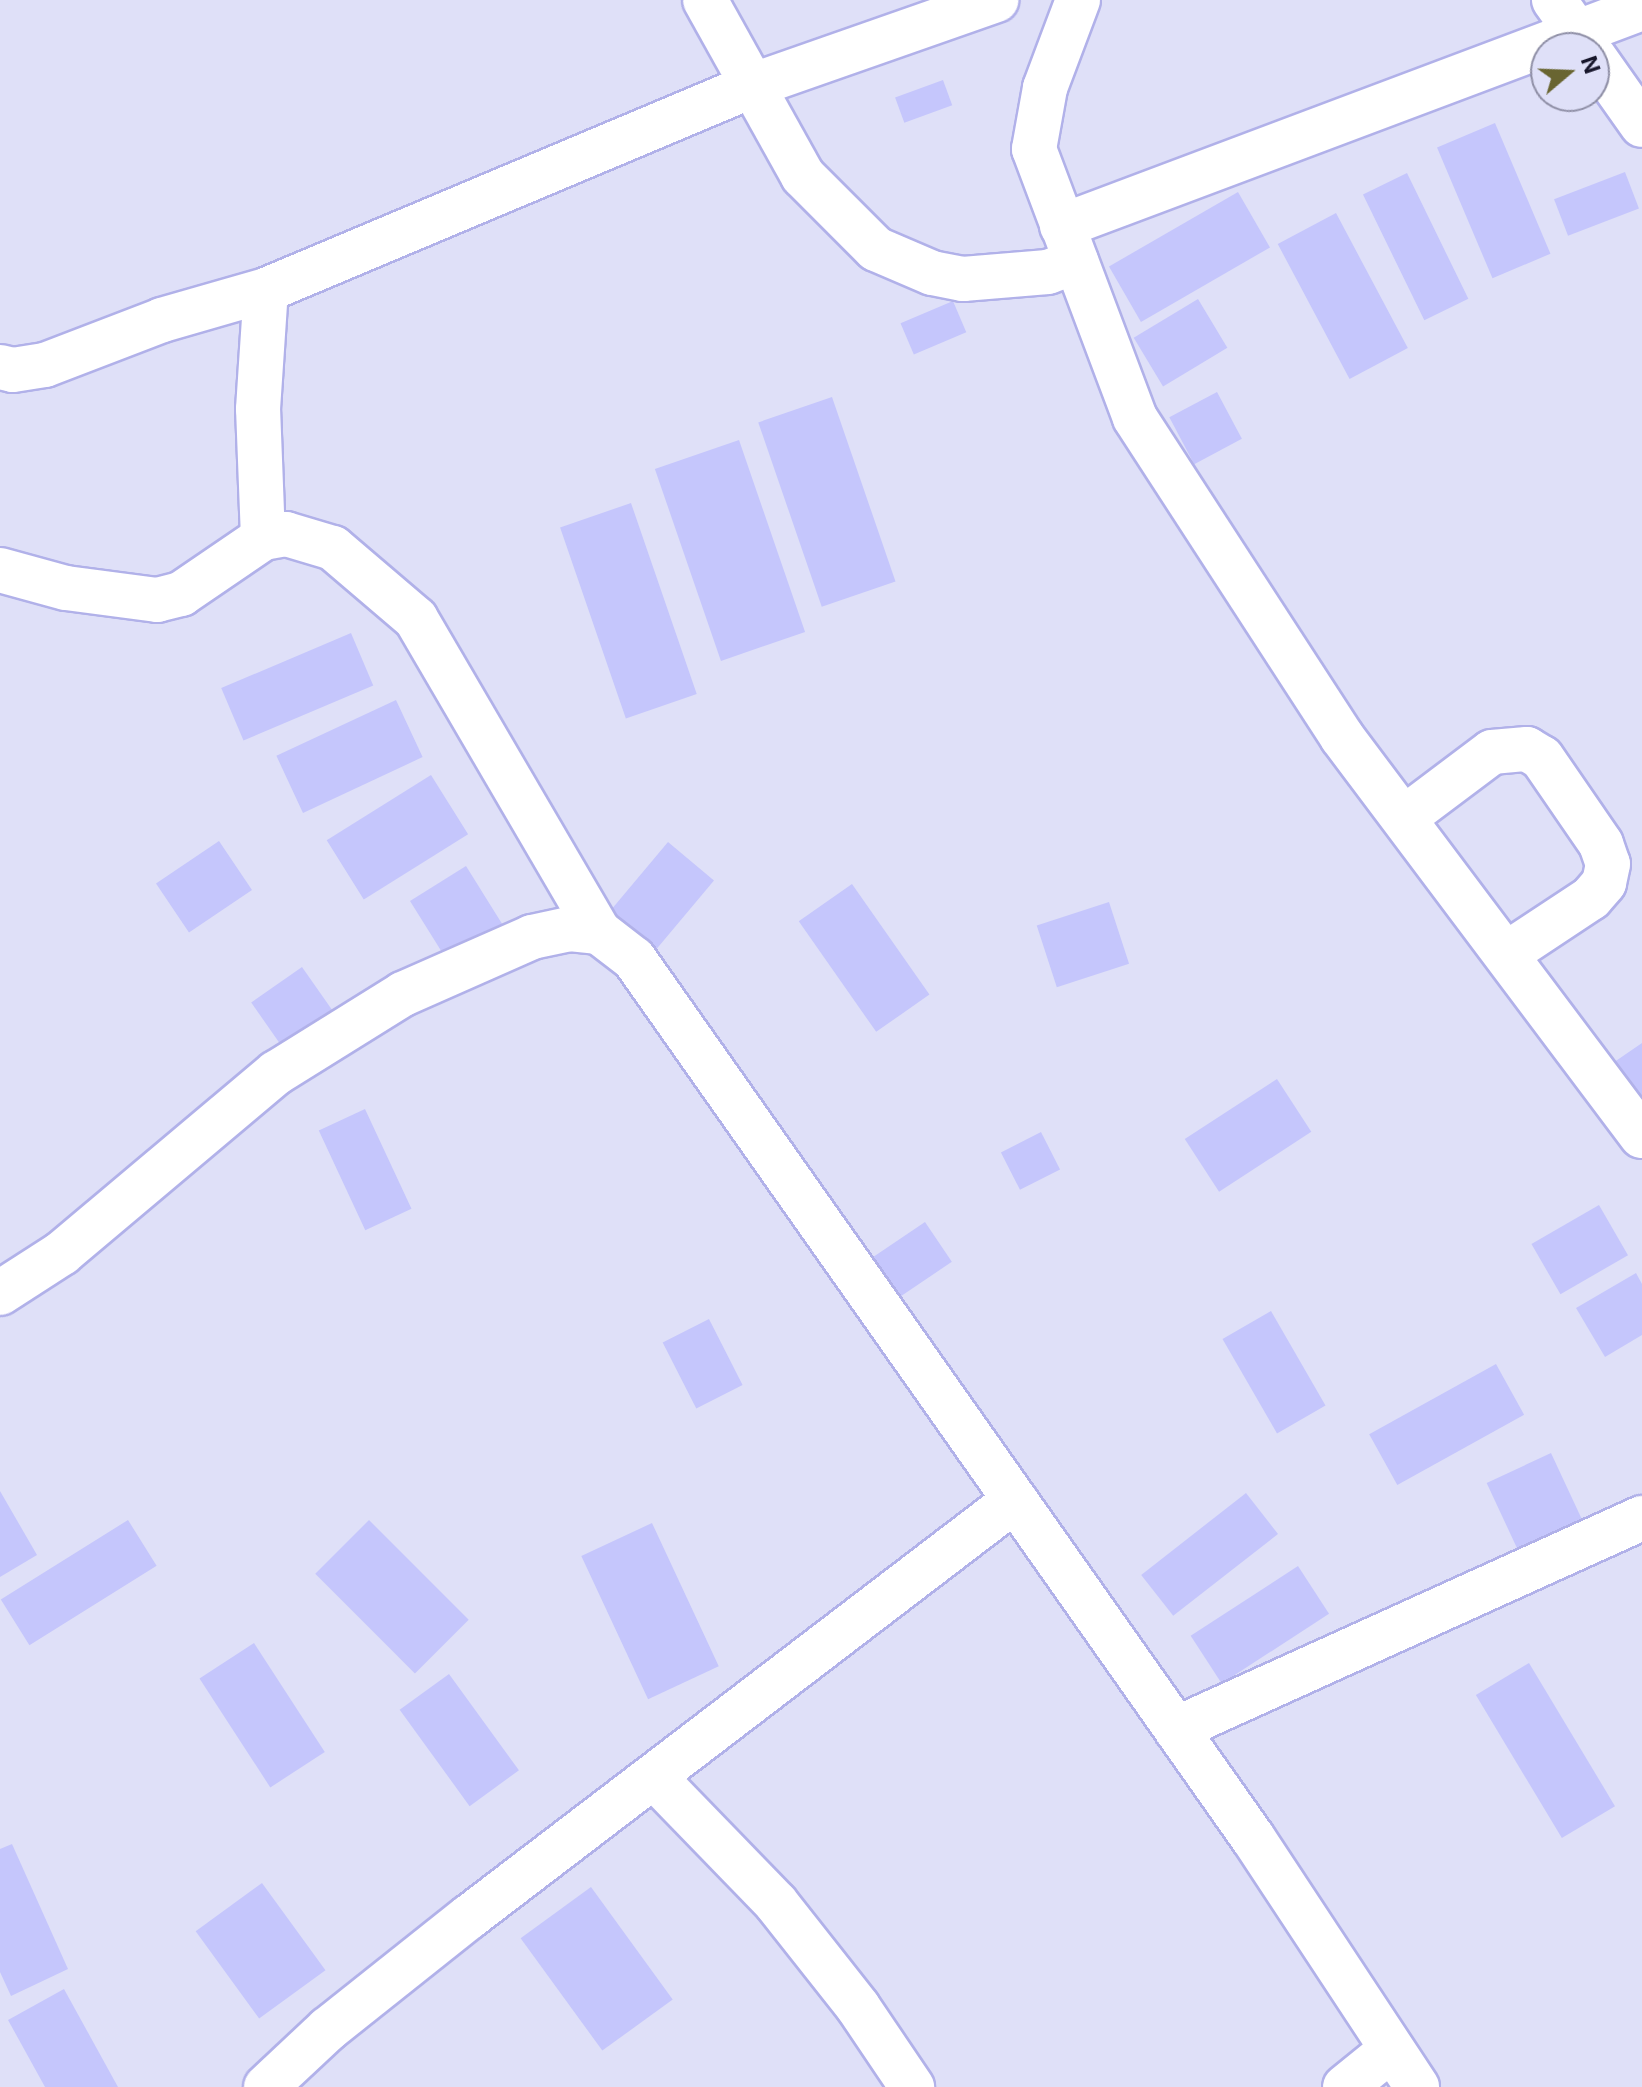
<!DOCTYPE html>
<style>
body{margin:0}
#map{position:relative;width:1642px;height:2087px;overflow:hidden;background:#dfe0f8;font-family:Inter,sans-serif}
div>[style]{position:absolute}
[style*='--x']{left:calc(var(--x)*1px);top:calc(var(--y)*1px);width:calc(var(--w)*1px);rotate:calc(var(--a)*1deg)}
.building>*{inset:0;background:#c5c6fc;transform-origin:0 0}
.roads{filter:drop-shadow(2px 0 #b1b1e9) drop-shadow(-2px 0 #b1b1e9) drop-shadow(0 2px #b1b1e9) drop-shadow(0 -2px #b1b1e9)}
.minor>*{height:44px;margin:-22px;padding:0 22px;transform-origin:22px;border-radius:22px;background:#fff}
span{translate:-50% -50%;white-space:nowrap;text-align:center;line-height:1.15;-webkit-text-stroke:8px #dfe0f8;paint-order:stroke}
.north{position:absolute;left:1530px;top:32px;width:80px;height:80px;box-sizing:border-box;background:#dfe0f8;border:2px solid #8f8fa6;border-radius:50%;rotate:71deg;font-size:22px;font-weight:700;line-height:32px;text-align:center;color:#17162b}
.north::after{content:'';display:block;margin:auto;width:28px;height:36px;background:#696531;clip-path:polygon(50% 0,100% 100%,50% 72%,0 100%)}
</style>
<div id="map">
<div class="building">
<i style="left:943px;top:80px;width:27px;height:51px;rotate:70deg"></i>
<i style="left:1495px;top:123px;width:142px;height:63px;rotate:67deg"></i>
<i style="left:1625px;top:172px;width:39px;height:76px;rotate:69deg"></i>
<i style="left:1407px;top:173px;width:140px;height:49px;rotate:64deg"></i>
<i style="left:1238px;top:192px;width:64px;height:149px;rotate:60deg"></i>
<i style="left:1336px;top:213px;width:153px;height:66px;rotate:62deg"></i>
<i style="left:1198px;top:299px;width:57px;height:75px;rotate:59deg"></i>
<i style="left:953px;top:301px;width:34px;height:57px;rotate:67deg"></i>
<i style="left:1217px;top:392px;width:53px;height:54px;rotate:62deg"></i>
<i style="left:832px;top:397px;width:195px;height:78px;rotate:71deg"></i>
<i style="left:739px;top:440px;width:203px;height:89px;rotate:71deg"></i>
<i style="left:631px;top:503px;width:202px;height:75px;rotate:71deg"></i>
<i style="left:351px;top:633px;width:57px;height:141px;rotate:67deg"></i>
<i style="left:396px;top:700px;width:63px;height:132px;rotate:65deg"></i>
<i style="left:431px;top:775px;width:70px;height:123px;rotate:58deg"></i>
<i style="left:219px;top:841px;width:59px;height:76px;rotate:56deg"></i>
<i style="left:668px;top:842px;width:60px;height:90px;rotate:40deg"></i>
<i style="left:466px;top:866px;width:73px;height:66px;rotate:58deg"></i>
<i style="left:852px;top:884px;width:135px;height:65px;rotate:55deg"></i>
<i style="left:1109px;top:902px;width:65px;height:76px;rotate:72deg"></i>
<i style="left:302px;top:967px;width:59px;height:62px;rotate:55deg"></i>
<i style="clip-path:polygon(1642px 1043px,1642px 1117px,1607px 1067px)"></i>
<i style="left:1277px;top:1079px;width:63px;height:110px;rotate:57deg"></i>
<i style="left:365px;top:1109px;width:110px;height:51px;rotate:65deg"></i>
<i style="left:1041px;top:1132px;width:42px;height:45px;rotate:63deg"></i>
<i style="left:1599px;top:1205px;width:58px;height:78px;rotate:60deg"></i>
<i style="left:925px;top:1222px;width:48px;height:79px;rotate:56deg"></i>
<i style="clip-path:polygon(1636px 1273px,1642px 1284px,1642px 1335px,1605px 1357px,1576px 1308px)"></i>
<i style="left:1271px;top:1311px;width:109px;height:56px;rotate:60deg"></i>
<i style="left:709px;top:1319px;width:74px;height:52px;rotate:63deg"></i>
<i style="left:1496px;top:1364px;width:58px;height:145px;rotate:61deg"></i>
<i style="left:1551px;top:1453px;width:75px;height:71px;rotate:65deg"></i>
<i style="clip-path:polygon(0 1491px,37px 1555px,0 1577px)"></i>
<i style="left:1246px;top:1493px;width:52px;height:133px;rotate:52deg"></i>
<i style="left:128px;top:1520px;width:54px;height:150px;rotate:58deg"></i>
<i style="left:369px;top:1520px;width:141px;height:76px;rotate:45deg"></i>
<i style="left:652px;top:1523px;width:158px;height:78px;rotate:65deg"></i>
<i style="left:1298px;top:1566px;width:57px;height:128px;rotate:57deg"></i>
<i style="left:254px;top:1643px;width:130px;height:65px;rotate:57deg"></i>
<i style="left:1529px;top:1663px;width:167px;height:62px;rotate:59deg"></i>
<i style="left:449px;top:1674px;width:119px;height:61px;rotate:54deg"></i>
<i style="clip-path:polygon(12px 1844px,68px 1969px,11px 1996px,0 1972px,0 1849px)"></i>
<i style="left:262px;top:1883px;width:108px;height:82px;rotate:54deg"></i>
<i style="left:591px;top:1887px;width:139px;height:87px;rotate:54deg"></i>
<i style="clip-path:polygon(64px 1989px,118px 2087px,45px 2087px,8px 2020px)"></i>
</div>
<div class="roads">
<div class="minor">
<i style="--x:705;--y:0;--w:201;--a:60.9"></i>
<i style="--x:803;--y:176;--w:103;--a:45"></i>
<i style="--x:876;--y:249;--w:61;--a:23.2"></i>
<i style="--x:932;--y:273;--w:32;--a:11"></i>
<i style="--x:963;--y:279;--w:85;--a:-4.7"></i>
<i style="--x:1048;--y:272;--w:30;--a:-21"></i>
<i style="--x:1078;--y:0;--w:94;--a:110.6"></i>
<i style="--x:1045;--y:88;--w:62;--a:100.2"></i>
<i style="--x:1034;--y:149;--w:287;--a:69.4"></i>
<i style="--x:1135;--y:418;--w:380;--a:57"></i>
<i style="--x:1342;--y:737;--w:499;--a:53.1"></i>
<i style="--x:1554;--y:0;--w:59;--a:54.7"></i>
<i style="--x:1594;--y:57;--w:83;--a:54.8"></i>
<i style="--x:1062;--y:226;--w:620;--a:-20.6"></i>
<i style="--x:0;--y:367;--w:13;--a:13"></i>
<i style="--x:13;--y:370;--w:32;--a:-9"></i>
<i style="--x:45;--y:365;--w:125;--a:-21"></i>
<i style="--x:162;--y:320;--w:108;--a:-16.1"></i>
<i style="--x:266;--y:290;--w:526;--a:-22.81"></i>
<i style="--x:751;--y:86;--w:260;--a:-19.3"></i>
<i style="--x:263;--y:538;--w:129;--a:-92.2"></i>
<i style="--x:258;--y:409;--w:119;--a:-86.2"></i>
<i style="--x:0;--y:570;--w:68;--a:15.3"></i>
<i style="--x:66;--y:588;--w:92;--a:7.5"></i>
<i style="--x:157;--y:600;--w:25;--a:-14"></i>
<i style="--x:181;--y:594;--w:99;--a:-34.3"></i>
<i style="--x:263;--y:538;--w:23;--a:-10"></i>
<i style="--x:286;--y:534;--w:49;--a:16.6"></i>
<i style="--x:333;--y:548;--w:109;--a:40.5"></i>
<i style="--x:416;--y:619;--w:363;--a:59.7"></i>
<i style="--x:1404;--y:818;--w:110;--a:-36.9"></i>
<i style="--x:1492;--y:752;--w:35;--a:-5"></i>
<i style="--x:1527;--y:749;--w:17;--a:31"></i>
<i style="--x:1542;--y:758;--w:104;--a:55.5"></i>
<i style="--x:1601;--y:844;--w:21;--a:71"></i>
<i style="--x:1608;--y:864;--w:19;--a:102"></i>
<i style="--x:1604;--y:883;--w:20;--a:131"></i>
<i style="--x:1591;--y:898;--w:100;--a:146.5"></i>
<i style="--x:0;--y:1293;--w:74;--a:-32.8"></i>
<i style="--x:62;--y:1253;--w:280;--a:-40.1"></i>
<i style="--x:276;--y:1073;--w:150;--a:-31.9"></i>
<i style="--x:403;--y:994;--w:141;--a:-23.8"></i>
<i style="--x:532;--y:937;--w:39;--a:-12"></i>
<i style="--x:570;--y:929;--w:29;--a:6"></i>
<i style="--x:599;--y:932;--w:44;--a:37.6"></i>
<i style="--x:634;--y:959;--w:1075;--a:54.85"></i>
<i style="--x:1253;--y:1838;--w:298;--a:56.6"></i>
<i style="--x:1176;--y:1729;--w:512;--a:-24.36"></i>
<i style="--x:655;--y:1778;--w:174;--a:45.9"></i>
<i style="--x:776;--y:1903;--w:132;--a:51.7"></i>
<i style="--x:858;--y:2007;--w:97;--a:56"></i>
<i style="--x:266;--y:2087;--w:85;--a:-43.1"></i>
<i style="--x:328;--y:2029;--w:180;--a:-38.5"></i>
<i style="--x:469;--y:1917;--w:687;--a:-37.37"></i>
<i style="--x:1345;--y:2087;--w:60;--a:-39"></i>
</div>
</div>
<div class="north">N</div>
</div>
